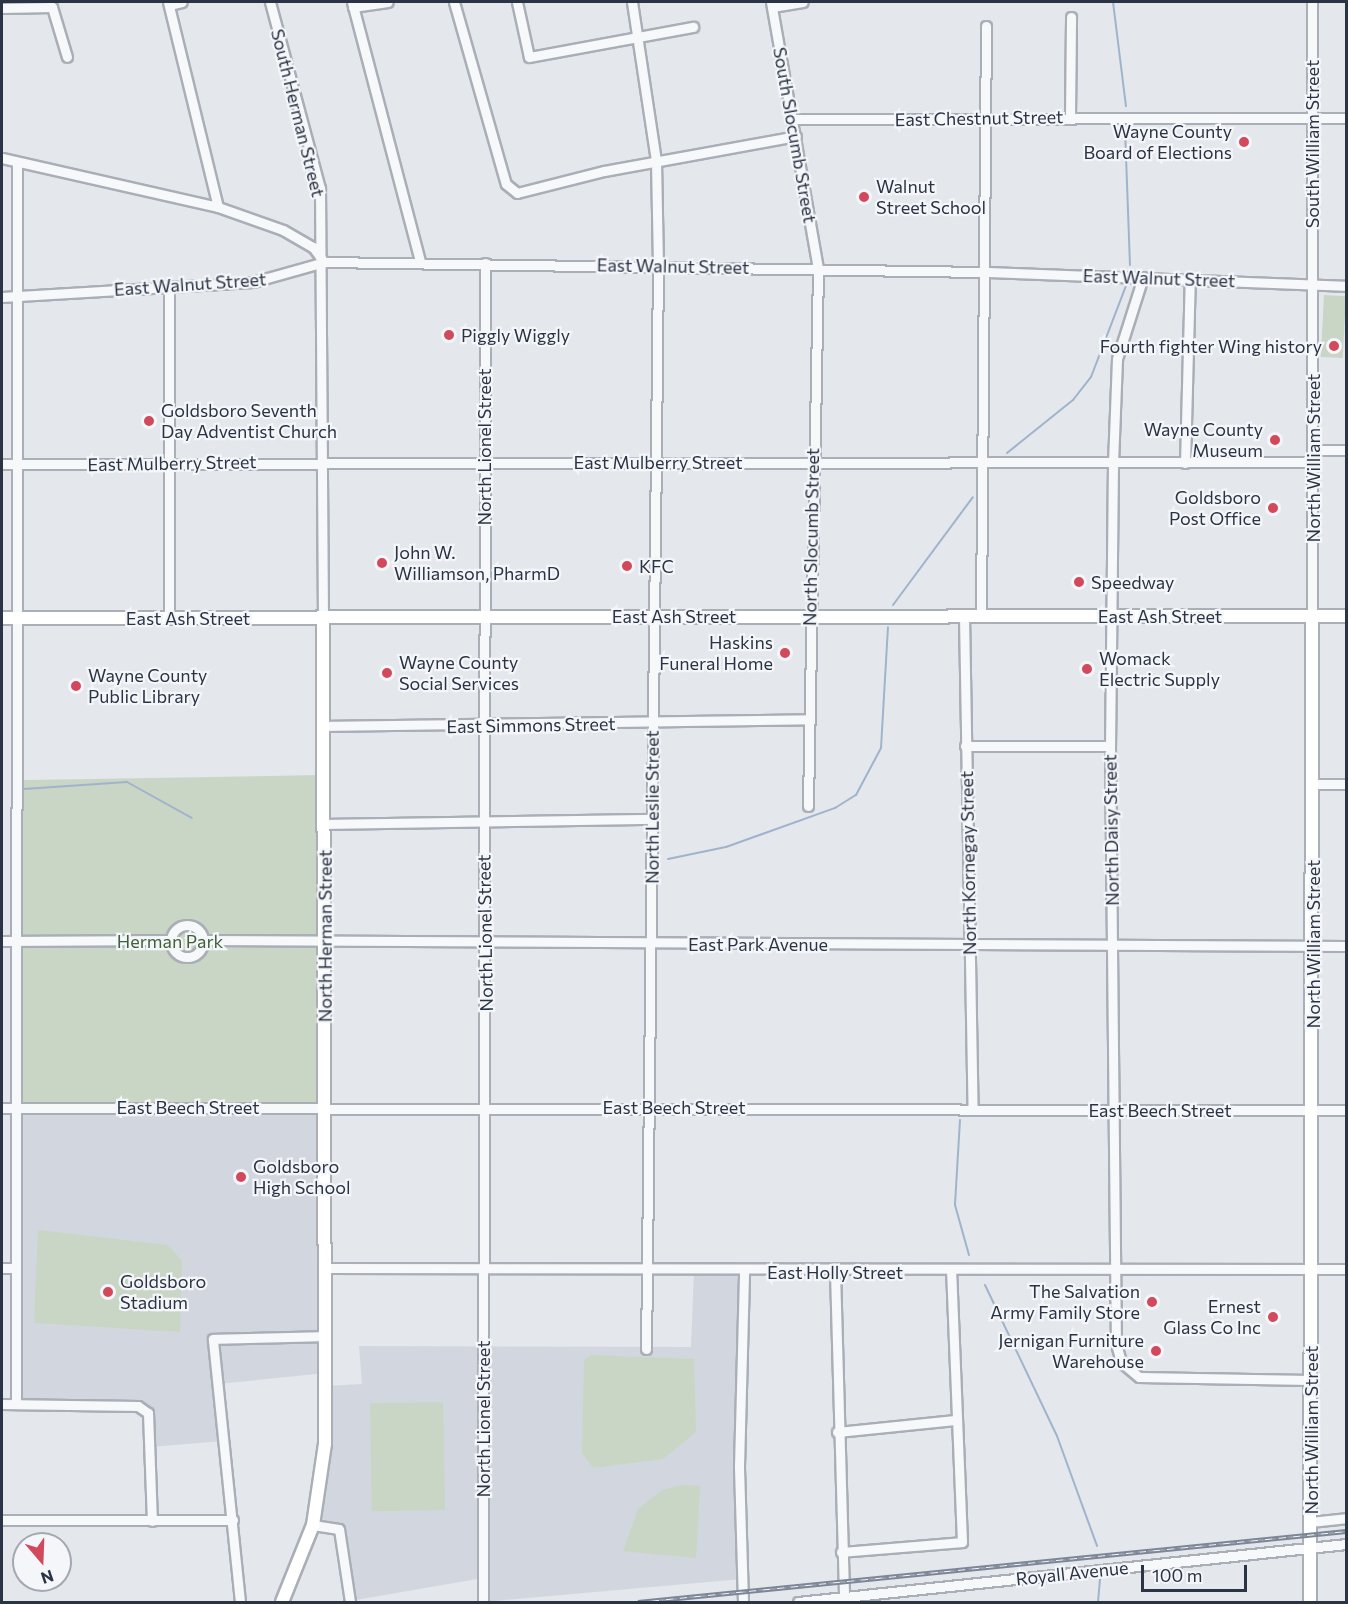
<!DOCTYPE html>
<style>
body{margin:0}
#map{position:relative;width:1348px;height:1604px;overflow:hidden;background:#e4e7ec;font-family:Commissioner,sans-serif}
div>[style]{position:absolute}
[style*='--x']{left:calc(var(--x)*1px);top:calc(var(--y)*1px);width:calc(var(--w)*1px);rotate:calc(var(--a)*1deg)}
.built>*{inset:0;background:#d2d6de}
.green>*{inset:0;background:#c9d6c5;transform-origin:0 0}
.stream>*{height:2px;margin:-1px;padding:0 1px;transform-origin:1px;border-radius:1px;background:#9fb4cc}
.roads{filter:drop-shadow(2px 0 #a9aeb7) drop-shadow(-2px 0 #a9aeb7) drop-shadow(0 2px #a9aeb7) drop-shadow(0 -2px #a9aeb7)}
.minor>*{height:9px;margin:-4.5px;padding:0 4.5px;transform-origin:4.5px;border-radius:4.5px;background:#f7f8fa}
.minor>.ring{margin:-4.5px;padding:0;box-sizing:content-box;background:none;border:9px solid #f7f8fa;border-radius:50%}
.major>*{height:12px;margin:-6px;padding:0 6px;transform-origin:6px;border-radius:6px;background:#fff}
.rail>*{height:4.5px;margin-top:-2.25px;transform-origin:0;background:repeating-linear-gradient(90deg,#f4f6f9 0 7px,#7d8696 0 14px);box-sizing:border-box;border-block:2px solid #7d8696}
.dots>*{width:16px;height:16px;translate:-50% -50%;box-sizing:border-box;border:3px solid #f4f6f9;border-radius:50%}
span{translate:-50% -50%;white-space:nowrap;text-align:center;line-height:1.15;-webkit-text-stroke:4.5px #f4f6f9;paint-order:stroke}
.street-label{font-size:18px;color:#2b3445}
.poi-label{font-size:18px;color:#2b3445}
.right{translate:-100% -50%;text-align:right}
.left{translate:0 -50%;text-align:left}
.park-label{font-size:18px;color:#3f6138}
.frame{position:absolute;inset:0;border:3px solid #2b3445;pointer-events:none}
.north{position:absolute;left:12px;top:1532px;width:60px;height:60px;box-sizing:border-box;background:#f4f6f9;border:2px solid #a4a8b1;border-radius:50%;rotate:161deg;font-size:16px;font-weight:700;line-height:24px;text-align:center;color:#2b3445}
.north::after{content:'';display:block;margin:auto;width:21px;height:27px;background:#d1495b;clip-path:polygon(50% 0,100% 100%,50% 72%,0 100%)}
.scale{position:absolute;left:1141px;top:1565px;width:106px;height:27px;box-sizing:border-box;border:3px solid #2b3445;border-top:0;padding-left:8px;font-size:18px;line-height:21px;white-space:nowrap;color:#2b3445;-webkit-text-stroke:4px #f4f6f9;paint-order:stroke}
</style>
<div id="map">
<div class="built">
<i style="clip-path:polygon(326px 1107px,326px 1373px,218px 1384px,222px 1441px,151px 1447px,151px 1424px,138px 1406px,16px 1404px,16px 1108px)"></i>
<i style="clip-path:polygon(694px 1270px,744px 1272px,742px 1579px,483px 1602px,483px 1578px,350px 1601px,339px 1529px,313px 1525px,326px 1386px,362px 1384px,359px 1346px,691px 1347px)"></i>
</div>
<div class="green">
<i style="left:1324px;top:295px;width:22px;height:62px;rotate:3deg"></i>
<i style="left:321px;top:775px;width:332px;height:305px;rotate:89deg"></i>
<i style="clip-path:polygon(38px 1230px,168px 1245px,182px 1261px,180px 1332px,34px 1323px)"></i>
<i style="clip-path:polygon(591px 1355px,694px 1359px,696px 1432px,663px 1459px,593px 1468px,582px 1453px,584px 1360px)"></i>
<i style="left:443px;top:1402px;width:108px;height:73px;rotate:89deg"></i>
<i style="clip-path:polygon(682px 1485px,700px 1486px,696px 1558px,623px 1551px,638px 1509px,662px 1490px)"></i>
</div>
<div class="stream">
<i style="--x:1113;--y:2;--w:105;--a:82.9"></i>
<i style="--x:1125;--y:129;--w:136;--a:87.9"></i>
<i style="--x:1007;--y:453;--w:85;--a:-38.8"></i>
<i style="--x:1073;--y:400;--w:29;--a:-52"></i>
<i style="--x:1091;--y:377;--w:97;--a:-69"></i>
<i style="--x:893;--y:605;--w:134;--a:-53.5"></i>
<i style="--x:24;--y:789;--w:103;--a:-3.9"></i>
<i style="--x:127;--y:782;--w:74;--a:29"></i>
<i style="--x:668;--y:859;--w:59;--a:-11.7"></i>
<i style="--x:726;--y:847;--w:116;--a:-19.7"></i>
<i style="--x:835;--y:808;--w:25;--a:-32"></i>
<i style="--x:856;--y:795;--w:53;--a:-62"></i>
<i style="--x:881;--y:748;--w:121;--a:-86.7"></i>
<i style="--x:960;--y:1120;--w:85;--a:93.4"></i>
<i style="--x:955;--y:1205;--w:52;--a:74.4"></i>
<i style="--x:985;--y:1285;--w:167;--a:64.5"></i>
<i style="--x:1057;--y:1436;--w:117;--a:70"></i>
<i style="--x:1098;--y:1602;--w:23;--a:-85"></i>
</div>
<div class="roads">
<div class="minor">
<i style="--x:168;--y:2;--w:211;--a:76.3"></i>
<i style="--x:270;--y:2;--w:193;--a:75"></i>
<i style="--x:320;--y:188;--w:431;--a:89.6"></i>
<i style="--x:352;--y:2;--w:269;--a:75.3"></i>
<i style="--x:454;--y:2;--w:189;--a:74.1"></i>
<i style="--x:506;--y:184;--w:14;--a:39"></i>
<i style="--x:517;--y:193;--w:90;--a:-14.2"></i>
<i style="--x:604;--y:171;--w:195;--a:-10.3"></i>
<i style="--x:517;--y:2;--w:56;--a:77.7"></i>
<i style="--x:529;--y:57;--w:167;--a:-10.4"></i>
<i style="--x:632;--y:2;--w:161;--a:81.4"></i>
<i style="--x:656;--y:161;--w:104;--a:88.9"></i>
<i style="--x:658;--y:265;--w:1084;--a:90.63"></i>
<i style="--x:771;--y:2;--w:271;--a:80"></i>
<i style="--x:818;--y:269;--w:537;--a:91.07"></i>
<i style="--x:1312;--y:2;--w:614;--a:90"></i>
<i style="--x:169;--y:5;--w:13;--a:-13"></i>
<i style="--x:353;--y:7;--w:35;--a:-8"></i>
<i style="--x:772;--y:7;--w:31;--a:-9"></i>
<i style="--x:2;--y:8;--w:50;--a:-1.1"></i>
<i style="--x:52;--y:7;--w:52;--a:73.3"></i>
<i style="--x:1070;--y:117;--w:100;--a:-89.4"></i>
<i style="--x:792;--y:119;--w:554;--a:-0.1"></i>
<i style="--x:2;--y:158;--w:221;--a:12.8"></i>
<i style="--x:218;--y:207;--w:69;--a:19.5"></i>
<i style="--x:283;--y:230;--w:34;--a:30"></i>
<i style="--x:313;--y:247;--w:19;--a:54"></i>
<i style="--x:1143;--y:277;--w:86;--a:107.6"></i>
<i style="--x:1117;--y:359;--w:104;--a:92.2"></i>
<i style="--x:1113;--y:463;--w:283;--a:90.6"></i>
<i style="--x:1110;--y:746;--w:598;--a:89.43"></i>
<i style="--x:1116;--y:1344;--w:19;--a:74"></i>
<i style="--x:1121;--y:1362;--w:23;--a:40"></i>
<i style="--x:1139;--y:1377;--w:171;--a:1"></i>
<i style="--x:2;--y:297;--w:251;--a:-3.4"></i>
<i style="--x:253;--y:282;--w:74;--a:-15.7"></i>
<i style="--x:324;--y:262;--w:662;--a:0.87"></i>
<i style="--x:986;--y:272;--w:360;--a:2.2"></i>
<i style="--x:1314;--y:450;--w:32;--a:0"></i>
<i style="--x:1185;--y:463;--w:185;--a:-88.5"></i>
<i style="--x:2;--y:464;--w:1312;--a:-0.09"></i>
<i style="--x:964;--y:616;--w:494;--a:89"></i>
<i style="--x:981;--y:617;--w:591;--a:-89.52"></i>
<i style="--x:169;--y:618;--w:332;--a:-90"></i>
<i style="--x:324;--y:726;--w:485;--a:-0.8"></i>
<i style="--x:965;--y:746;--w:145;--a:0"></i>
<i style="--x:1312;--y:784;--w:34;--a:0"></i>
<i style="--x:326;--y:824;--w:327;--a:-0.9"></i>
<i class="ring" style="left:171px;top:925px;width:23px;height:23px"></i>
<i style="--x:203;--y:940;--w:1143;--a:0.3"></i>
<i style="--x:2;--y:941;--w:168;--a:-0.3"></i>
<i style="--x:2;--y:1108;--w:1344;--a:0.09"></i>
<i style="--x:2;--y:1268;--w:14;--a:0"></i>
<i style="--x:324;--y:1268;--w:1022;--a:0.06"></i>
<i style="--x:835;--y:1271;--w:326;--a:88.4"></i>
<i style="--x:2;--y:1404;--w:136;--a:0.8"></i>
<i style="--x:138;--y:1406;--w:12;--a:35"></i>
<i style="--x:148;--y:1413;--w:108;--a:87.9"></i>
<i style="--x:16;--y:1404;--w:1242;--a:-89.95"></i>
<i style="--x:837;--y:1432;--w:119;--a:-5.8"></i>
<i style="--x:2;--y:1520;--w:231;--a:0"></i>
<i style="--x:1310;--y:1522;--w:36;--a:-6"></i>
<i style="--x:313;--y:1525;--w:26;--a:9"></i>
<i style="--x:339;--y:1529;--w:74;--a:81.4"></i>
<i style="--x:841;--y:1552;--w:121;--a:-4.7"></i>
<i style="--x:962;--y:1542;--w:271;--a:-92.3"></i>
<i style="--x:240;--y:1602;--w:264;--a:-95.9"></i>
<i style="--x:213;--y:1339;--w:112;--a:-1.5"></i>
<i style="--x:483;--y:1602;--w:1339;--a:-89.91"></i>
<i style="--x:743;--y:1602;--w:136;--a:-91.7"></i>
<i style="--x:739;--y:1466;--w:194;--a:-88.5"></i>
<i style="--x:798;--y:1602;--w:551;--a:-6.04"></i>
</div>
<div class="major">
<i style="--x:2;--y:618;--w:1344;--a:-0.09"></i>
<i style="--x:282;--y:1602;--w:83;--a:-68.1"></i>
<i style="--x:313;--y:1525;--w:82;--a:-81.6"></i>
<i style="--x:325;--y:1444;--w:825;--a:-90.14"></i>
<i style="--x:1310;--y:1602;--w:986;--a:-89.88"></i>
</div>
</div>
<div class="rail">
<i style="--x:638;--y:1602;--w:712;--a:-5.73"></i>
</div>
<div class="dots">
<i style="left:1244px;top:142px;background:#d1495b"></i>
<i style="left:864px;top:197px;background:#d1495b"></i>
<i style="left:449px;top:335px;background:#d1495b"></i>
<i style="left:1334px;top:346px;background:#d1495b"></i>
<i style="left:149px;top:421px;background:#d1495b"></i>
<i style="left:1275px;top:440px;background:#d1495b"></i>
<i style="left:1273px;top:508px;background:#d1495b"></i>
<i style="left:382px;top:563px;background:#d1495b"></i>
<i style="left:627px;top:566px;background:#d1495b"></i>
<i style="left:1079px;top:582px;background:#d1495b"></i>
<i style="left:785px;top:653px;background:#d1495b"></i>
<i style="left:1087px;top:669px;background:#d1495b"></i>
<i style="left:387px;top:673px;background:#d1495b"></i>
<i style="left:76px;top:686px;background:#d1495b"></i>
<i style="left:241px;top:1177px;background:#d1495b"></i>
<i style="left:108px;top:1292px;background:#d1495b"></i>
<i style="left:1152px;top:1302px;background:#d1495b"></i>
<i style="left:1273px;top:1317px;background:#d1495b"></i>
<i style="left:1156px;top:1351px;background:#d1495b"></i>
</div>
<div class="street-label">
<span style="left:298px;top:113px;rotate:76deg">South Herman Street</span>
<span style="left:979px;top:118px;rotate:-1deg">East Chestnut Street</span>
<span style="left:795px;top:135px;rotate:80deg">South Slocumb Street</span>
<span style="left:1312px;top:144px;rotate:-90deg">South William Street</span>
<span style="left:673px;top:266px;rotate:1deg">East Walnut Street</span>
<span style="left:1159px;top:278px;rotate:2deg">East Walnut Street</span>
<span style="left:190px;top:284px;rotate:-4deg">East Walnut Street</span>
<span style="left:484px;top:447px;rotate:-90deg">North Lionel Street</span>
<span style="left:1313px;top:458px;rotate:-90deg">North William Street</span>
<span style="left:658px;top:462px">East Mulberry Street</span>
<span style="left:172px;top:463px;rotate:-1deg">East Mulberry Street</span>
<span style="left:811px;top:537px;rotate:-89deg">North Slocumb Street</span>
<span style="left:674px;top:616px">East Ash Street</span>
<span style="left:1160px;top:616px">East Ash Street</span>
<span style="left:188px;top:618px">East Ash Street</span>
<span style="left:531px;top:725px;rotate:-1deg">East Simmons Street</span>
<span style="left:652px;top:807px;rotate:-90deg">North Leslie Street</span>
<span style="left:1111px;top:830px;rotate:-91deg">North Daisy Street</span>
<span style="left:968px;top:863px;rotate:-91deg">North Kornegay Street</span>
<span style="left:485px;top:933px;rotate:-91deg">North Lionel Street</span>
<span style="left:325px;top:936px;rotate:-90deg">North Herman Street</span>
<span style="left:758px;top:944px">East Park Avenue</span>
<span style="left:1313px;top:944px;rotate:-90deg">North William Street</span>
<span style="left:188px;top:1107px">East Beech Street</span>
<span style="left:674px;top:1107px">East Beech Street</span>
<span style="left:1160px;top:1110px">East Beech Street</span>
<span style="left:835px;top:1272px">East Holly Street</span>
<span style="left:483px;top:1419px;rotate:-90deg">North Lionel Street</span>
<span style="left:1311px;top:1430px;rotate:-90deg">North William Street</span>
<span style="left:1072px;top:1573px;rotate:-6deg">Royall Avenue</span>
</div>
<div class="poi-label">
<span class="right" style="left:1232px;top:142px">Wayne County<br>Board of Elections</span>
<span class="left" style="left:876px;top:197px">Walnut<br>Street School</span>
<span class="left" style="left:461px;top:335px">Piggly Wiggly</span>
<span class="right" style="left:1322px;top:346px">Fourth fighter Wing history</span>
<span class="left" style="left:161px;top:421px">Goldsboro Seventh<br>Day Adventist Church</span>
<span class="right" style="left:1263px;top:440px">Wayne County<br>Museum</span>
<span class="right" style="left:1261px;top:508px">Goldsboro<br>Post Office</span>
<span class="left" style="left:394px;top:563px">John W.<br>Williamson, PharmD</span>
<span class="left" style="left:639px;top:566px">KFC</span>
<span class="left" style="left:1091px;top:582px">Speedway</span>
<span class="right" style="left:773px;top:653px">Haskins<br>Funeral Home</span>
<span class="left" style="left:1099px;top:669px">Womack<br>Electric Supply</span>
<span class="left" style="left:399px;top:673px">Wayne County<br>Social Services</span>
<span class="left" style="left:88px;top:686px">Wayne County<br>Public Library</span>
<span class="left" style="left:253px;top:1177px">Goldsboro<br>High School</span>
<span class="left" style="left:120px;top:1292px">Goldsboro<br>Stadium</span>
<span class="right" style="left:1140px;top:1302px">The Salvation<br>Army Family Store</span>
<span class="right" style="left:1261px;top:1317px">Ernest<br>Glass Co Inc</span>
<span class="right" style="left:1144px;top:1351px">Jernigan Furniture<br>Warehouse</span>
</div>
<div class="park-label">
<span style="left:170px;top:941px">Herman Park</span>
</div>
<div class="frame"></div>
<div class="north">N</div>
<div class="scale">100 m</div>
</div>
